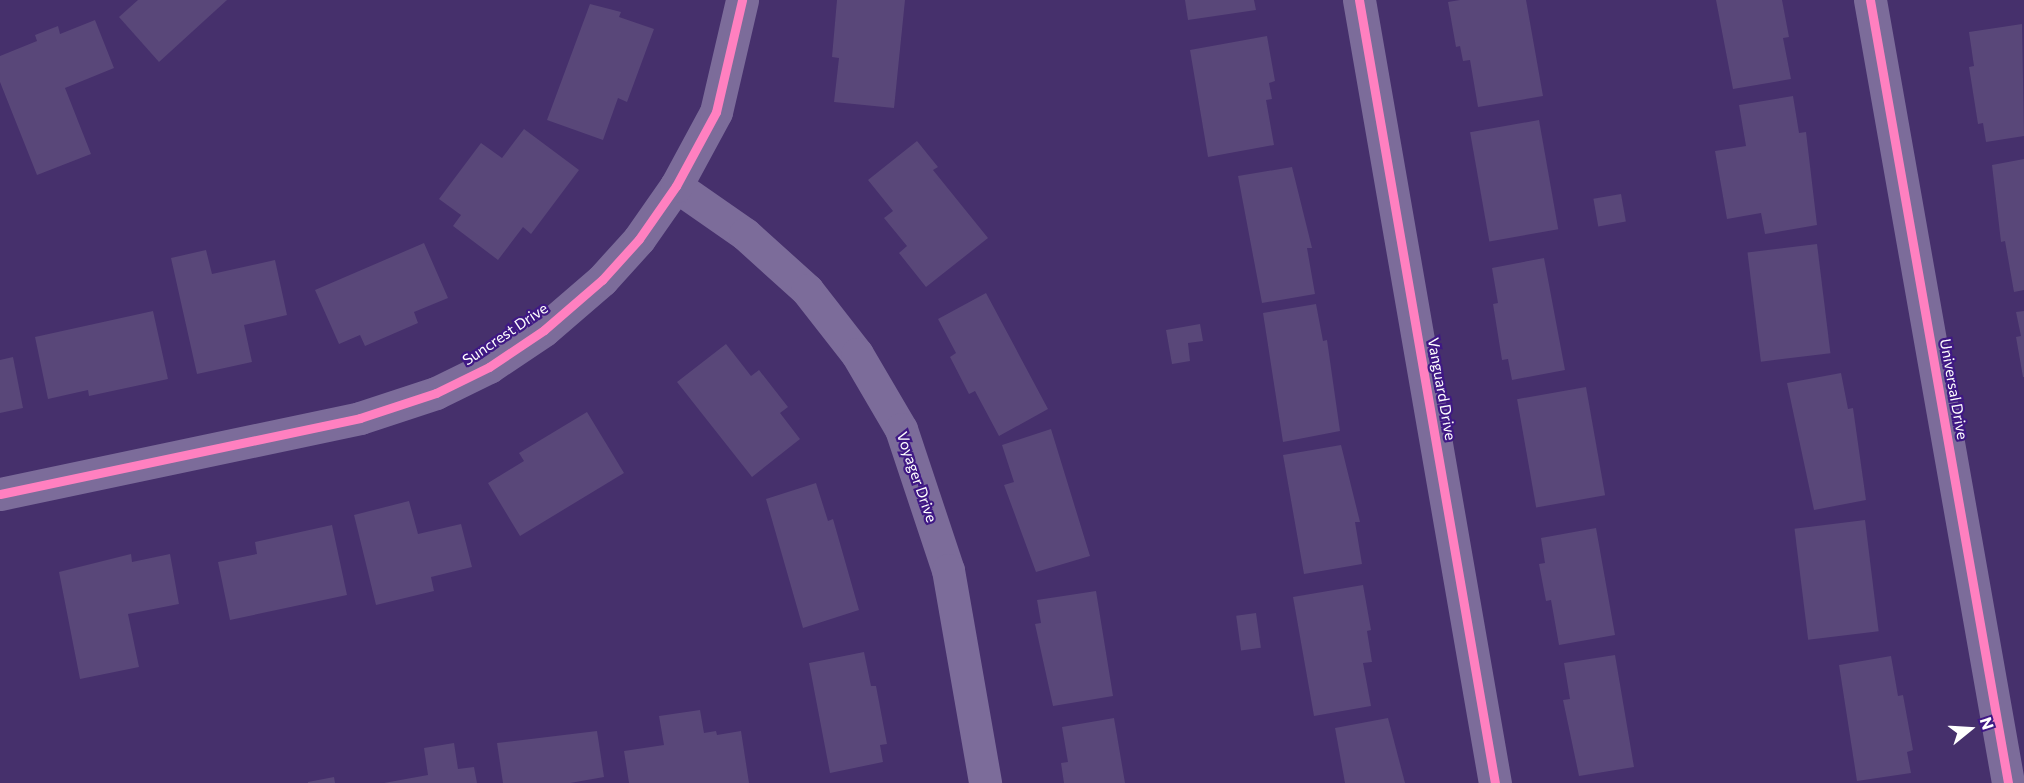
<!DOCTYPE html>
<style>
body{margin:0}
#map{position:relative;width:2024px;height:783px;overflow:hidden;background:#46306c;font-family:Commissioner,sans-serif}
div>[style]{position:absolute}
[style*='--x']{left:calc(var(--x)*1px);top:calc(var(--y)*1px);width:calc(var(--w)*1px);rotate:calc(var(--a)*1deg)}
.building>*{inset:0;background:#594779;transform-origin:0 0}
.minor>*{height:33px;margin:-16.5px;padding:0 16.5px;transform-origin:16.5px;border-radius:16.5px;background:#7c6c9a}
.cycleway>*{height:9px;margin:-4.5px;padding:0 4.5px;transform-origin:4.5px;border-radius:4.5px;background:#ff80c0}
span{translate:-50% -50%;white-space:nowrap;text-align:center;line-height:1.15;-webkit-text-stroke:4.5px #3f1884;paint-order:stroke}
.street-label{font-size:15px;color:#fff}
.north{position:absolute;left:1940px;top:699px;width:60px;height:60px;-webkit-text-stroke:4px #3f1884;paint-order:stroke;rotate:72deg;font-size:16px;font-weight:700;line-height:24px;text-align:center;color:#fff}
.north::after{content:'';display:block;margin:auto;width:21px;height:27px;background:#fff;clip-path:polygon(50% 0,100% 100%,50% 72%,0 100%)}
</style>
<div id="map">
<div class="building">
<i style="clip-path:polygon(138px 0,227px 0,159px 62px,119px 17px)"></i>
<i style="clip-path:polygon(837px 0,905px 0,894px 108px,834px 102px,839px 58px,832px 57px)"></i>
<i style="clip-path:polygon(1185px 0,1254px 0,1256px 10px,1188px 20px)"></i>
<i style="clip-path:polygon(1460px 0,1526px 0,1543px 96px,1478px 107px,1470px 60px,1463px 61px,1460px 46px,1456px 47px,1448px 2px)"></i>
<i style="clip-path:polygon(1716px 0,1782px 0,1789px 37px,1783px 38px,1791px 79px,1733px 89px)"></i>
<i style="clip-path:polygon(590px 4px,621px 12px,619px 17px,654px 29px,627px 102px,618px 98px,603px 140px,547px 120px)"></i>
<i style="clip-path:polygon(95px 20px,114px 68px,65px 88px,91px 154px,37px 175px,0 82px,0 56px,37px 41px,35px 35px,58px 26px,60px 34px)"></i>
<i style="clip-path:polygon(2022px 24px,2024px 136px,1986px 142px,1983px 123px,1978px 124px,1969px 67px,1974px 66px,1969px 32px)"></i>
<i style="clip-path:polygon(1267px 36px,1275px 81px,1269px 83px,1272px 99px,1266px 100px,1274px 145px,1208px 157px,1190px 50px)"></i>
<i style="clip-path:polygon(1793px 96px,1799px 133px,1806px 132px,1817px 225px,1765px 234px,1761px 213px,1727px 219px,1715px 151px,1746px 146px,1739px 105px)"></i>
<i style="left:1539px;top:120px;width:111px;height:70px;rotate:80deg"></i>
<i style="clip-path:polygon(524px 129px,579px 170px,531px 234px,523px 227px,498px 260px,453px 226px,461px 215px,439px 199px,481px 143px,502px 158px)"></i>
<i style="clip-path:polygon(917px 141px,938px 167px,933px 170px,988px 238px,926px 287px,899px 253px,907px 246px,884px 218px,893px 211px,868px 180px)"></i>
<i style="clip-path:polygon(2024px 159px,2024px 290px,2014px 292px,2005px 241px,2001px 242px,1992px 165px)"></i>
<i style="clip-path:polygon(1292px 167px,1312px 248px,1307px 248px,1315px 294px,1262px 303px,1238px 176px)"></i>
<i style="left:1621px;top:194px;width:28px;height:28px;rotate:80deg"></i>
<i style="clip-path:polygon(424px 243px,448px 298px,414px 312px,418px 323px,365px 346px,360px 335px,339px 344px,315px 290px)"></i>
<i style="left:1817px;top:244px;width:110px;height:70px;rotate:83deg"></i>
<i style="clip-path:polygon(206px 250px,212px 274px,275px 260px,287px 315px,244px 325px,252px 362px,197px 374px,171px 258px)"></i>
<i style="clip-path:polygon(1544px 258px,1565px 370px,1512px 380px,1508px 359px,1502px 360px,1493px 304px,1498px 303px,1492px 268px)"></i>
<i style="clip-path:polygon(986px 293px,1048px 409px,999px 436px,975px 391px,969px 394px,950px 357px,956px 353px,938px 319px)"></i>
<i style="clip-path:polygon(1316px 304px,1323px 341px,1327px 340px,1340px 431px,1283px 442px,1263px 313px)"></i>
<i style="clip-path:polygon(153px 311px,168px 379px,89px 396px,88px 390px,48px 399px,35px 337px)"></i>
<i style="clip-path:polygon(2024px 311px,2024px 377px,2023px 377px,2016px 337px,2021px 336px,2016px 312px)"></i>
<i style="clip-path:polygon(1200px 324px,1203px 341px,1188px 343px,1190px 361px,1172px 364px,1166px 330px)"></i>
<i style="clip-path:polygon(726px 344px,751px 376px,759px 370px,788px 407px,780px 413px,800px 439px,752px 477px,677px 382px)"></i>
<i style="clip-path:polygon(13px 357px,23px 408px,0 413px,0 360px)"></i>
<i style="clip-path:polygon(1841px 373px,1848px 409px,1853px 408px,1866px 500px,1814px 510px,1787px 383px)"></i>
<i style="left:1586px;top:387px;width:110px;height:70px;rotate:80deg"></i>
<i style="clip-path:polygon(587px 412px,624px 473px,520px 536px,488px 483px,524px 461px,519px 453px)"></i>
<i style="clip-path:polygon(1051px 429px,1090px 556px,1036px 572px,1004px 485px,1014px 482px,1002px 445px)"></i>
<i style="clip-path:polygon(1341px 445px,1360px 522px,1355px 522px,1362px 564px,1304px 574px,1283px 455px)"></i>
<i style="clip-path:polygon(816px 483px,828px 521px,833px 519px,859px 610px,803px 628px,766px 499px)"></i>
<i style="clip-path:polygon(409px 501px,418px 534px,461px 524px,472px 567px,431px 577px,434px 591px,376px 605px,354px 515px)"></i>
<i style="left:1865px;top:520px;width:112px;height:71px;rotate:83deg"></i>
<i style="clip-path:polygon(332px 525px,347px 595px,230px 620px,218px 562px,257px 554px,255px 542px)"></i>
<i style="clip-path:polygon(1596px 528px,1615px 635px,1559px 645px,1551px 600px,1546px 601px,1539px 564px,1545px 563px,1541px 538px)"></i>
<i style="clip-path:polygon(131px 554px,132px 562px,170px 554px,179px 604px,128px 614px,139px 667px,80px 679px,59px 572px)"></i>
<i style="clip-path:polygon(1363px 585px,1371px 630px,1367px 631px,1372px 662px,1363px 663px,1371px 706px,1314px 716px,1293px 597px)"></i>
<i style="clip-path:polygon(1096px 591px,1113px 696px,1053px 706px,1035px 624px,1041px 623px,1037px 600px)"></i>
<i style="left:1256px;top:613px;width:35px;height:20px;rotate:82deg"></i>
<i style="clip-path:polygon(864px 652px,871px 686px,876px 686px,887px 744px,880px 745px,883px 762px,830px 773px,809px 663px)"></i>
<i style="clip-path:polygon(1615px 655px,1634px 767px,1579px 776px,1563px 700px,1570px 699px,1564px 663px)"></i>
<i style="clip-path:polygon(1891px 656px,1898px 696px,1903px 695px,1913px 750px,1907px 752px,1911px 773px,1857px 781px,1839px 665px)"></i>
<i style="clip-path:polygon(700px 710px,704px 733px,716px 731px,717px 735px,741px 731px,749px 783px,629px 783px,624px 751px,664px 745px,659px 716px)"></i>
<i style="clip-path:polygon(1114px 718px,1125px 783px,1064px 783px,1061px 763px,1068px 762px,1062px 727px)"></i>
<i style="clip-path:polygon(1388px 718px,1405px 783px,1345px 783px,1335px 728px)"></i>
<i style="clip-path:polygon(597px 731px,604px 777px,570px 783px,503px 783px,497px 743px)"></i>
<i style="clip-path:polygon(454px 743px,458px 769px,474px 767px,477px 783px,384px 783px,428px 775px,424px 748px)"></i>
<i style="clip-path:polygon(334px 777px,335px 783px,308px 783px,308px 782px)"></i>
</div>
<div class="minor">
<i style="--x:1359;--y:0;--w:795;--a:80.15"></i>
<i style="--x:1870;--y:0;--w:795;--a:80"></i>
<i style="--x:676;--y:186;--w:84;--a:34.8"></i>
<i style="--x:745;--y:234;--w:84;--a:42.1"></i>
<i style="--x:807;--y:290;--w:81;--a:52"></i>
<i style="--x:857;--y:354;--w:87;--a:59.6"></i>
<i style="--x:901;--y:429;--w:149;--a:71.6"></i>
<i style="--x:948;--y:570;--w:216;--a:80.1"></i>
<i style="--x:0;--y:494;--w:368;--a:-11.9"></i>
<i style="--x:360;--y:418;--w:80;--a:-18.2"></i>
<i style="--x:436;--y:393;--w:59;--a:-26.1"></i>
<i style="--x:489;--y:367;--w:66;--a:-33.9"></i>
<i style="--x:544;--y:330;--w:77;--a:-40.8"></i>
<i style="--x:602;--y:280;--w:55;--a:-47.9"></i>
<i style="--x:639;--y:239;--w:65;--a:-55.1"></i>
<i style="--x:676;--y:186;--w:84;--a:-61.6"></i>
<i style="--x:716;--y:112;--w:115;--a:-76.9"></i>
</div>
<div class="cycleway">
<i style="--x:1359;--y:0;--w:795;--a:80.15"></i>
<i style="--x:1870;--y:0;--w:795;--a:80"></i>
<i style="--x:0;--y:494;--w:368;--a:-11.9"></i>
<i style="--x:360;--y:418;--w:80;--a:-18.2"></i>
<i style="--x:436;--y:393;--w:59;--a:-26.1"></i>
<i style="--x:489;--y:367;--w:66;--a:-33.9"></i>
<i style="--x:544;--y:330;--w:77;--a:-40.8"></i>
<i style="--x:602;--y:280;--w:55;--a:-47.9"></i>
<i style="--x:639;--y:239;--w:65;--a:-55.1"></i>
<i style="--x:676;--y:186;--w:84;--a:-61.6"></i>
<i style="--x:716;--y:112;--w:115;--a:-76.9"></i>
</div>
<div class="street-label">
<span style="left:505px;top:334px;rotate:-34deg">Suncrest Drive</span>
<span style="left:1442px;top:389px;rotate:80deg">Vanguard Drive</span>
<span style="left:1954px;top:389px;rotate:80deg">Universal Drive</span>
<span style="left:917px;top:477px;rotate:71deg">Voyager Drive</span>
</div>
<div class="north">N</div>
</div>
